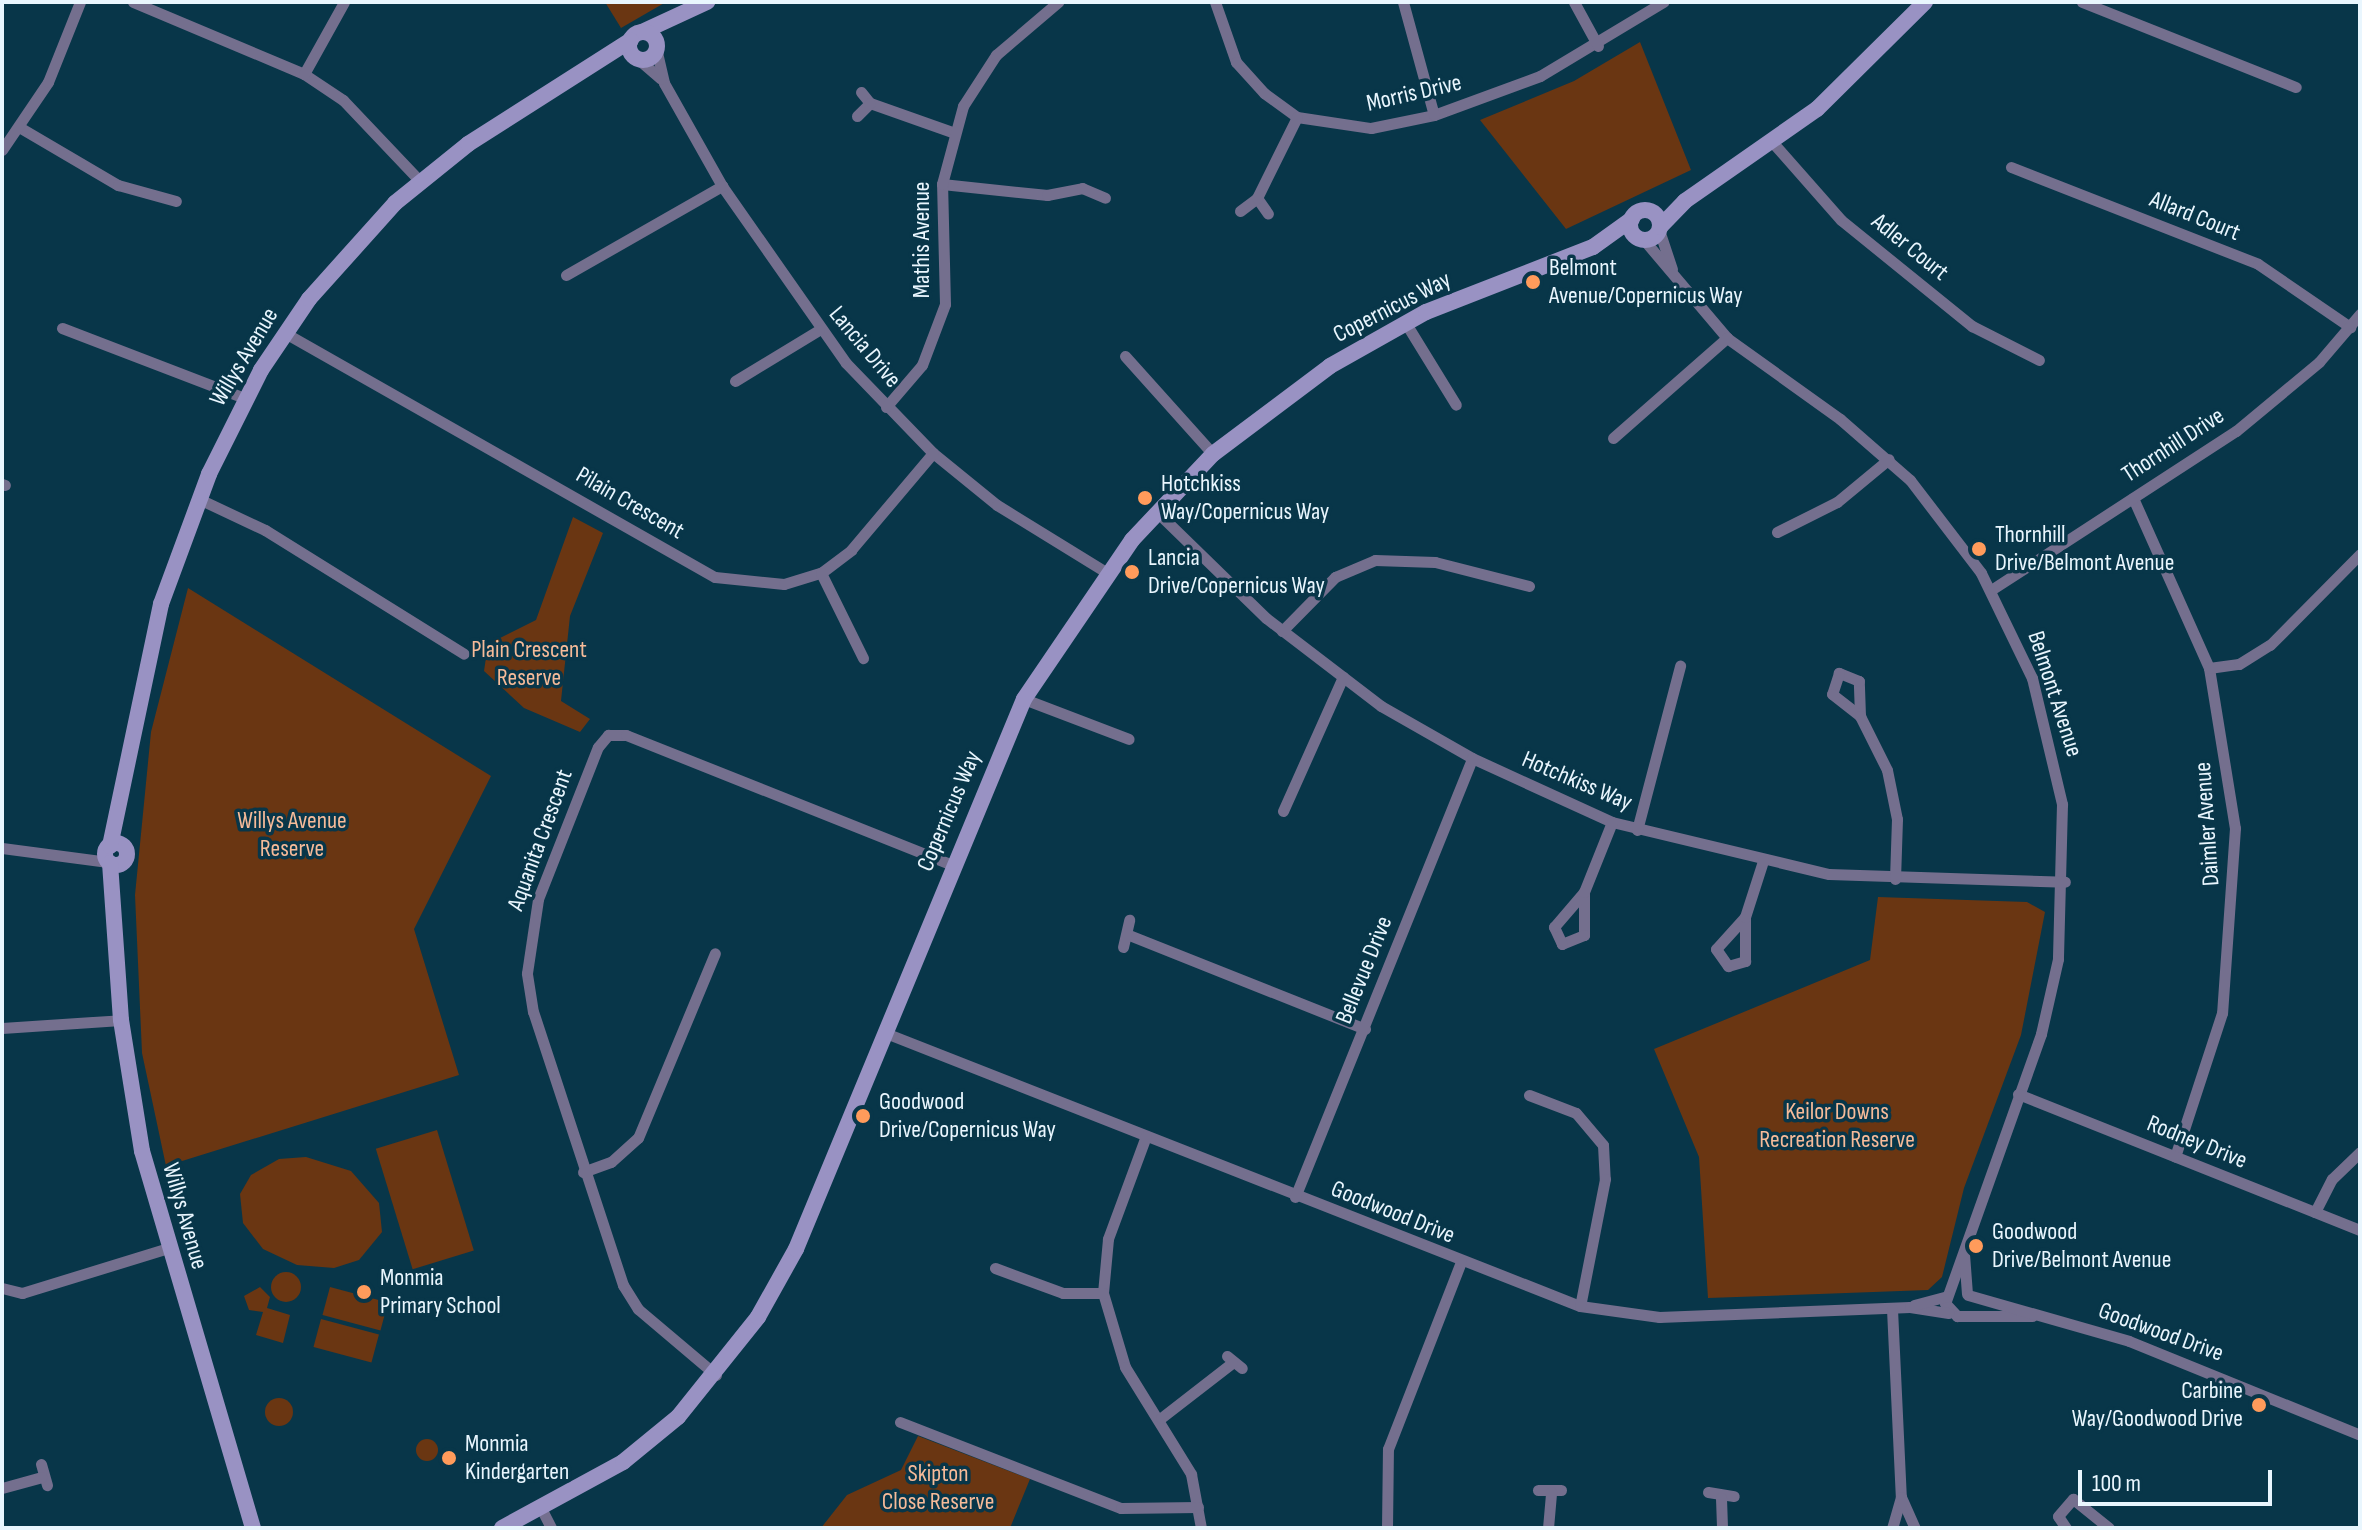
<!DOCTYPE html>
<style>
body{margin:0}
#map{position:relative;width:2362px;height:1530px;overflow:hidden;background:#083649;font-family:"Sofia Sans Condensed",sans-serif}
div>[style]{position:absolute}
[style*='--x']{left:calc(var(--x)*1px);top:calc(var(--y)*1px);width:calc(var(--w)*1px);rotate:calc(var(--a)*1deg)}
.green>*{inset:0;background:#6a3612;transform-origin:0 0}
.round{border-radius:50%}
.street>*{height:11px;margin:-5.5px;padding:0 5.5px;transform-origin:5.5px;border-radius:5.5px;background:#746f8e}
.secondary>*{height:16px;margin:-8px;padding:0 8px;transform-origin:8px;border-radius:8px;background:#9992c3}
.secondary>.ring{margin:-8px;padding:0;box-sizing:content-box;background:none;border:16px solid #9992c3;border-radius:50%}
.dots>*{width:22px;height:22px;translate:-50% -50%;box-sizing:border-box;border:4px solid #083649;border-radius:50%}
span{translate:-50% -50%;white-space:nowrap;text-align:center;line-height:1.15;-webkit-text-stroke:7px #083649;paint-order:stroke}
.street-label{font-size:24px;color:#e9f6fe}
.poi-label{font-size:24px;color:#e9f6fe}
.left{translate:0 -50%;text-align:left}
.right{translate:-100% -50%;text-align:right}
.park-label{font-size:24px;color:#f6bb99}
.frame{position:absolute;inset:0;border:4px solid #e9f6fe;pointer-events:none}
.scale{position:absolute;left:2078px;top:1470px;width:194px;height:36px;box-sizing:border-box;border:4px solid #e9f6fe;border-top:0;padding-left:10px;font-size:24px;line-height:28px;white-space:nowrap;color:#e9f6fe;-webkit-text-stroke:6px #083649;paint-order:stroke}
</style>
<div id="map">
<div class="green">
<i style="clip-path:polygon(605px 2px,666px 2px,621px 28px)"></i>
<i style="clip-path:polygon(1640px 42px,1691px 170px,1566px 229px,1480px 120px,1574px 81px)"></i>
<i style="clip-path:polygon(573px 517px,603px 533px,570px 616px,561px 701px,590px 719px,580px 732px,524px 708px,484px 671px,488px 644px,536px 620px)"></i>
<i style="clip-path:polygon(188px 588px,491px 776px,414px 929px,459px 1075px,166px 1166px,142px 1053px,135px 895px,151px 732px)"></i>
<i style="clip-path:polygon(1878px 897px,2027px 902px,2045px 912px,2021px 1035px,1964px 1188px,1942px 1277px,1928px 1290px,1708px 1298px,1699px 1157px,1654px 1049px,1870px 960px)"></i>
<i style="left:437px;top:1130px;width:126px;height:64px;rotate:73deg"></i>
<i style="clip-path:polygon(306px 1157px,351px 1171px,379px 1203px,382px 1232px,359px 1260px,334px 1268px,297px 1265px,263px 1249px,243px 1223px,240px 1194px,251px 1175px,279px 1159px)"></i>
<i class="round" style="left:271px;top:1272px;width:30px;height:30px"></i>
<i style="clip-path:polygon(260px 1287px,270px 1297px,267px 1308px,290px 1315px,283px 1343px,256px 1335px,263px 1312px,249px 1310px,244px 1296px)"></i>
<i style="left:330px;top:1287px;width:60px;height:29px;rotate:15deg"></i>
<i style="left:321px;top:1319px;width:60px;height:29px;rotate:15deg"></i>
<i class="round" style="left:265px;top:1398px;width:28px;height:28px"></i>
<i style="clip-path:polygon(918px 1436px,1030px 1479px,1010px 1528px,821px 1528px,847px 1495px,901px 1470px)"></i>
<i class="round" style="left:416px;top:1439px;width:22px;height:22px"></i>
</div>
<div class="street">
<i style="--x:133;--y:2;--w:186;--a:22.8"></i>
<i style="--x:304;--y:74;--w:47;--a:33.7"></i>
<i style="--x:343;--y:100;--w:112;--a:46.5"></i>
<i style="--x:1215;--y:2;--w:64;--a:70.7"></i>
<i style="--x:1236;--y:62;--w:42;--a:47.9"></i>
<i style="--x:1264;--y:93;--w:41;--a:36"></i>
<i style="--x:1297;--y:117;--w:75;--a:8.5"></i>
<i style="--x:1371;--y:128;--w:64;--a:-11.7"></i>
<i style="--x:1434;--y:115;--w:113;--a:-20.2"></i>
<i style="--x:1540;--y:76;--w:144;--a:-31"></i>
<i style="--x:1403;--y:2;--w:117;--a:74.7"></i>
<i style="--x:1574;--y:2;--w:50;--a:61.4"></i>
<i style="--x:2082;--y:2;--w:230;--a:21.7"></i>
<i style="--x:656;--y:48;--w:36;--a:77"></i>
<i style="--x:664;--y:83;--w:118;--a:60.6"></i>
<i style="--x:722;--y:186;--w:216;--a:55"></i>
<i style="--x:846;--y:363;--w:125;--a:46"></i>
<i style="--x:933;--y:453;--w:82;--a:39.1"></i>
<i style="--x:997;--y:505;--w:128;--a:31.6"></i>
<i style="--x:638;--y:59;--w:30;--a:41"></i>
<i style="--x:304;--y:74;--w:82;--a:-60.9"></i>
<i style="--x:861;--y:92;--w:14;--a:51"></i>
<i style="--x:870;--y:103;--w:87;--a:19.5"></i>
<i style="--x:857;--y:116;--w:18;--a:-45"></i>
<i style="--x:19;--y:127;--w:115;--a:30.4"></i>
<i style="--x:118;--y:185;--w:60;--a:15.4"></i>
<i style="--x:1774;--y:144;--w:101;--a:48.6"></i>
<i style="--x:1841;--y:220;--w:169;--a:39"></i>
<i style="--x:1972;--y:326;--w:75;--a:26.9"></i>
<i style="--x:2;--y:150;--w:82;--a:-55.9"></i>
<i style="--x:48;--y:82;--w:86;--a:-68.2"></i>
<i style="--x:2011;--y:167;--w:265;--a:21.4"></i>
<i style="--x:2258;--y:264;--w:112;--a:34.4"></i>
<i style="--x:942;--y:184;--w:106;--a:6"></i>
<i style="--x:1047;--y:195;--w:36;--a:-11"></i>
<i style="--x:1082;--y:188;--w:25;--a:23"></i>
<i style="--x:1257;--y:198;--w:19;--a:55"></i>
<i style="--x:1240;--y:211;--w:21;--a:-37"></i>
<i style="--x:1257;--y:198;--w:90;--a:-63.7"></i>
<i style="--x:1659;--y:230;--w:41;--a:71.6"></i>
<i style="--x:1644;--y:240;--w:128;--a:49.7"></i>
<i style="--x:1727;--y:338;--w:139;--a:35.6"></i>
<i style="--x:1840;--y:419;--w:93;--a:41.1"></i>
<i style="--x:1910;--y:480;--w:117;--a:52.6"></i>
<i style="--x:1981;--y:573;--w:117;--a:64.1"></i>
<i style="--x:2032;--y:678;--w:130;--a:76.6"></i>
<i style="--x:2062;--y:804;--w:155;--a:91.5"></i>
<i style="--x:2058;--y:959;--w:77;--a:102.8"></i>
<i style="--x:2041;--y:1034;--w:286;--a:109.6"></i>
<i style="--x:1945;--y:1303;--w:18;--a:47"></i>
<i style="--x:1957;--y:1316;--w:75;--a:0"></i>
<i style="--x:566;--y:275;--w:180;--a:-29.7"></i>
<i style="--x:1405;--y:322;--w:97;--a:58.4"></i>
<i style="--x:62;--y:328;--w:195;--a:21"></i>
<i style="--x:285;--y:333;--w:494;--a:29.6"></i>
<i style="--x:715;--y:577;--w:69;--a:5.8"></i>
<i style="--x:784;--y:584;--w:39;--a:-17"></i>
<i style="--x:821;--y:573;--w:38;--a:-37"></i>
<i style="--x:851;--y:550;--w:127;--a:-49.8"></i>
<i style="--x:1125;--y:356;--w:132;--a:48.1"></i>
<i style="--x:735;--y:381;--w:98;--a:-31.3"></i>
<i style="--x:886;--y:407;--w:55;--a:-49.4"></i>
<i style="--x:922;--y:365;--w:65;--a:-69.3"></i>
<i style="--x:945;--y:304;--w:120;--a:-91.4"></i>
<i style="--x:942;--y:184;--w:81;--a:-74.9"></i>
<i style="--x:963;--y:106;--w:61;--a:-57.1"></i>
<i style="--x:996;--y:55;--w:82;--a:-40.5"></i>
<i style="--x:1613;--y:438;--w:152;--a:-41.3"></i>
<i style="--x:2;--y:484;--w:3;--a:18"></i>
<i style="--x:2133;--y:498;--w:186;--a:65.9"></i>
<i style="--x:2209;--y:668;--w:162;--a:80.8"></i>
<i style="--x:2235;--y:828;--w:185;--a:94"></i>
<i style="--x:2222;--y:1013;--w:151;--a:108.1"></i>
<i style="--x:199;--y:499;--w:73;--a:25.2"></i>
<i style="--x:265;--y:530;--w:234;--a:31.9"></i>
<i style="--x:1157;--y:512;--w:152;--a:44.2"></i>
<i style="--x:1266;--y:618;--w:145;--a:37.4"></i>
<i style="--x:1381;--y:706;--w:105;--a:29.7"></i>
<i style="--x:1472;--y:758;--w:154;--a:24.6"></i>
<i style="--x:1612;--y:822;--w:223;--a:13.5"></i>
<i style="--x:1829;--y:874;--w:236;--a:1.9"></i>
<i style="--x:1777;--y:532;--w:67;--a:-26.6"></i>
<i style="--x:1837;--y:502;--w:67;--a:-39.6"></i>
<i style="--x:821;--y:573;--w:95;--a:63.7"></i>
<i style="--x:1991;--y:590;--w:292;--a:-33"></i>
<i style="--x:2236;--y:431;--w:108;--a:-39.7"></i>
<i style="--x:2319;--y:362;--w:63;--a:-49.5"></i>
<i style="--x:1282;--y:631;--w:76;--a:-45.5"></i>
<i style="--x:1335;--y:577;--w:43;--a:-23"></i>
<i style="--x:1375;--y:560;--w:60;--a:1.9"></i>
<i style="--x:1435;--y:562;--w:97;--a:14.3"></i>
<i style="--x:2209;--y:668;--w:30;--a:-8"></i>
<i style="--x:2239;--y:664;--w:36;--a:-32"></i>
<i style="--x:2270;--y:645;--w:128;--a:-45.3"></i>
<i style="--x:1024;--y:699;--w:112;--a:20.9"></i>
<i style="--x:1860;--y:716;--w:35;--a:-92"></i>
<i style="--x:1859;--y:681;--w:22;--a:-158"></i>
<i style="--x:1839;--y:673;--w:22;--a:108"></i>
<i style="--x:1832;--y:694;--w:36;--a:38"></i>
<i style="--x:1860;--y:716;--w:60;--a:63.4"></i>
<i style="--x:1887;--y:770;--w:50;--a:78.5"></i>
<i style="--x:1897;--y:819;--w:60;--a:91.9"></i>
<i style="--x:1283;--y:811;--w:147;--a:-65.9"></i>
<i style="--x:1637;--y:830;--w:170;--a:-75.3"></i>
<i style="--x:2;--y:848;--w:107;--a:7.5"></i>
<i style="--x:1584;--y:892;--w:43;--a:90"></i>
<i style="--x:1584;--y:935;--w:24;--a:158"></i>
<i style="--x:1562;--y:944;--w:19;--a:-115"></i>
<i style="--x:1554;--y:927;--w:46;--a:-49.4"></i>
<i style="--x:1584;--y:892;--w:75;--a:-68.2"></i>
<i style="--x:1745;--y:917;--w:43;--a:132.2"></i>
<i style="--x:1716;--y:949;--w:21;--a:55"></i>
<i style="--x:1728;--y:966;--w:18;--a:-16"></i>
<i style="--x:1745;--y:961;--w:44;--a:-90"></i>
<i style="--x:1745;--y:917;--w:59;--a:-72.2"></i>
<i style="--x:1129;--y:935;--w:254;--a:21.7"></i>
<i style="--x:1123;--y:947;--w:28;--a:-77"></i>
<i style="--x:2;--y:1028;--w:119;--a:-3.8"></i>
<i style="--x:883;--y:1032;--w:749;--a:21.46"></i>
<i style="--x:1580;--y:1306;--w:80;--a:7.9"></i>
<i style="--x:1659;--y:1317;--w:251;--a:-2.3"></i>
<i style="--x:1910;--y:1307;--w:39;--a:9"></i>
<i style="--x:2018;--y:1094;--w:368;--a:21.7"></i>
<i style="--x:1529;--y:1095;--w:50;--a:21"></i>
<i style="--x:1576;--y:1113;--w:42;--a:49.8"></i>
<i style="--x:1603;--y:1145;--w:34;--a:87"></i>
<i style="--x:1605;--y:1179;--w:129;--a:101.1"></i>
<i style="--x:1146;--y:1136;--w:110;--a:110.3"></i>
<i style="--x:1108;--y:1239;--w:54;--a:95.3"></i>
<i style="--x:1103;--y:1293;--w:77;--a:73.4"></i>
<i style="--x:1125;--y:1367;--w:126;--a:58.3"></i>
<i style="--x:1191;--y:1474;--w:55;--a:79.5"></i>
<i style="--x:583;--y:1172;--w:30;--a:-20"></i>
<i style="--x:611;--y:1162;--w:36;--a:-42"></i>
<i style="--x:638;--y:1138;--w:200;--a:-67.4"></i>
<i style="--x:1295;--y:1197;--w:473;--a:-68"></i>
<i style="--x:2315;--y:1212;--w:37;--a:-63"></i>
<i style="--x:2332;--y:1179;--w:39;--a:-44"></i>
<i style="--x:1964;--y:1254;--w:40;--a:85.7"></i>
<i style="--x:995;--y:1268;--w:72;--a:20.2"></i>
<i style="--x:1063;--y:1293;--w:40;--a:0"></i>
<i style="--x:2;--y:1288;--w:21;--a:14"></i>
<i style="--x:22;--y:1293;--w:153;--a:-17.1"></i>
<i style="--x:1968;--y:1295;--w:167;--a:15.9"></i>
<i style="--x:2129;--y:1341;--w:249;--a:22.1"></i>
<i style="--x:1914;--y:1305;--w:34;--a:-15"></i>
<i style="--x:1892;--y:1309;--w:188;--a:87.3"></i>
<i style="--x:1901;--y:1497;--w:32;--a:106"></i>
<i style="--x:1227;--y:1356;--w:19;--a:39"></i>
<i style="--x:716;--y:1375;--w:102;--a:-139.8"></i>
<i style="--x:638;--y:1309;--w:28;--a:-122"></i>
<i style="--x:623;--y:1285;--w:287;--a:-108.2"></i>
<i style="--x:533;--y:1012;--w:39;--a:-99"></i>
<i style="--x:527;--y:973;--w:75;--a:-81.5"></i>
<i style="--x:538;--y:899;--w:163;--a:-68.5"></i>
<i style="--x:598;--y:747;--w:16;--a:-50"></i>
<i style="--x:608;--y:735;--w:18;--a:0"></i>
<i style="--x:626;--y:735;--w:351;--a:21.7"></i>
<i style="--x:1161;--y:1418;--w:90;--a:-37.8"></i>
<i style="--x:900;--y:1422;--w:237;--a:21.3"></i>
<i style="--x:1121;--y:1508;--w:77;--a:-0.7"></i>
<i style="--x:41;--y:1464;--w:22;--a:74"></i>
<i style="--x:2;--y:1488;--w:41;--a:-15.4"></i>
<i style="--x:1538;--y:1490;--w:23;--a:0"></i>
<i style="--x:1708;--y:1492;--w:26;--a:9"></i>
<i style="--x:1901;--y:1497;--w:34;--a:66"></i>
<i style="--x:1721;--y:1498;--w:30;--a:88"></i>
<i style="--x:542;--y:1510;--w:20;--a:63"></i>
<i style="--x:1387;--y:1528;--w:79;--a:-89.3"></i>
<i style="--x:1388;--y:1449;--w:201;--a:-68.7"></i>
<i style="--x:1548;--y:1528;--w:36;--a:-85"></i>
<i style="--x:2066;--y:1528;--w:14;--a:-124"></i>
<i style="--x:2058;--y:1516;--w:23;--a:-49"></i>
<i style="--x:2073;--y:1499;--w:46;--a:38.9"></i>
</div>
<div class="secondary">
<i style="--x:642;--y:32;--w:72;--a:-24.8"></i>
<i class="ring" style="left:629px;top:32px;width:12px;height:12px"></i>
<i class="ring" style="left:1630px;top:210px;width:14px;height:14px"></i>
<i style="--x:1660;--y:227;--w:36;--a:-46"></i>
<i style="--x:1685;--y:201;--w:161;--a:-34.9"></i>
<i style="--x:1817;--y:109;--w:152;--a:-44.7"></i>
<i class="ring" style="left:105px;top:843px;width:6px;height:6px"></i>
<i style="--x:110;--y:846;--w:247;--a:-78.1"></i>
<i style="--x:161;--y:604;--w:139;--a:-69.7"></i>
<i style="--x:209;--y:474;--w:116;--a:-63.4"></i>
<i style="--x:261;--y:370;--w:86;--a:-55.9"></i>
<i style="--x:309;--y:299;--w:129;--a:-48.1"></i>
<i style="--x:395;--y:203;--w:94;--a:-38.9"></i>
<i style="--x:468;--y:144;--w:193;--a:-32.5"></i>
<i style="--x:110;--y:863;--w:157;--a:86"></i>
<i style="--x:121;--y:1020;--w:133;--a:80.9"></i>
<i style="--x:142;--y:1151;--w:393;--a:73.6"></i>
<i style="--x:502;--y:1528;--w:138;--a:-28.6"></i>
<i style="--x:623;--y:1462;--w:71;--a:-39.3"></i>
<i style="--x:678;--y:1417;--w:128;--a:-51.3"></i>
<i style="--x:758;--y:1317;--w:78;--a:-60.8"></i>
<i style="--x:796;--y:1249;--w:595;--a:-67.48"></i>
<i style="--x:1024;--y:699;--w:192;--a:-55.8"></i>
<i style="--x:1132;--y:540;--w:118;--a:-46.7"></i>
<i style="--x:1213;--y:454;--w:146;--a:-36.9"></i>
<i style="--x:1330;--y:366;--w:110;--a:-29.4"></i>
<i style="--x:1426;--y:312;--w:179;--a:-21.3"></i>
<i style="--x:1593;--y:247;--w:48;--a:-35.7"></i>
</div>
<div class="dots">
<i style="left:1533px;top:282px;background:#ff9b5b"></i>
<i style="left:1145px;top:498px;background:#ff9b5b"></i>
<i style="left:1979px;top:549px;background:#ff9b5b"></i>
<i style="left:1132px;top:572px;background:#ff9b5b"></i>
<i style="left:863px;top:1116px;background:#ff9b5b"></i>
<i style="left:1976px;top:1246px;background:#ff9b5b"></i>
<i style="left:364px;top:1292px;background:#ff9b5b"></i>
<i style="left:2259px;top:1405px;background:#ff9b5b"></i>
<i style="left:449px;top:1458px;background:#ff9b5b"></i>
</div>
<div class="street-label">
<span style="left:1414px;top:93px;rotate:-13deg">Morris Drive</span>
<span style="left:2195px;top:216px;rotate:22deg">Allard Court</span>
<span style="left:922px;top:240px;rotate:-90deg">Mathis Avenue</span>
<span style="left:1910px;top:247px;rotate:39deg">Adler Court</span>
<span style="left:1392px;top:307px;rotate:-27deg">Copernicus Way</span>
<span style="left:865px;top:347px;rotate:50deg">Lancia Drive</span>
<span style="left:244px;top:357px;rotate:-59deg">Willys Avenue</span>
<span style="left:2173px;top:445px;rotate:-33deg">Thornhill Drive</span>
<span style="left:630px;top:503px;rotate:30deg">Pilain Crescent</span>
<span style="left:2055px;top:694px;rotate:72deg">Belmont Avenue</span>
<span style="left:1577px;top:781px;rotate:23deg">Hotchkiss Way</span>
<span style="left:949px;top:811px;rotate:-67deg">Copernicus Way</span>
<span style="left:2207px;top:824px;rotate:-94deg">Daimler Avenue</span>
<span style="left:540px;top:840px;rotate:-70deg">Aquanita Crescent</span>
<span style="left:1364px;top:970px;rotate:-68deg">Bellevue Drive</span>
<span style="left:2197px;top:1142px;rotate:22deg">Rodney Drive</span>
<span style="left:1393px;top:1212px;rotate:22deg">Goodwood Drive</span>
<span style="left:185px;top:1216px;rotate:74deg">Willys Avenue</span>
<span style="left:2161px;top:1332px;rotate:20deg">Goodwood Drive</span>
</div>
<div class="poi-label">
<span class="left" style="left:1549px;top:282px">Belmont<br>Avenue/Copernicus Way</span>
<span class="left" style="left:1161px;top:498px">Hotchkiss<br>Way/Copernicus Way</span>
<span class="left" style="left:1995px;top:549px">Thornhill<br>Drive/Belmont Avenue</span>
<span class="left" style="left:1148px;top:572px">Lancia<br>Drive/Copernicus Way</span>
<span class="left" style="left:879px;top:1116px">Goodwood<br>Drive/Copernicus Way</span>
<span class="left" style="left:1992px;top:1246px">Goodwood<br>Drive/Belmont Avenue</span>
<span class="left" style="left:380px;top:1292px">Monmia<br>Primary School</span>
<span class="right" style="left:2243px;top:1405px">Carbine<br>Way/Goodwood Drive</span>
<span class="left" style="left:465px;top:1458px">Monmia<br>Kindergarten</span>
</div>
<div class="park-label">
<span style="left:529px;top:664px">Plain Crescent<br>Reserve</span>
<span style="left:292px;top:835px">Willys Avenue<br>Reserve</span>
<span style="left:1837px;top:1126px">Keilor Downs<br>Recreation Reserve</span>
<span style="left:938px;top:1488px">Skipton<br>Close Reserve</span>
</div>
<div class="frame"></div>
<div class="scale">100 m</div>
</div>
